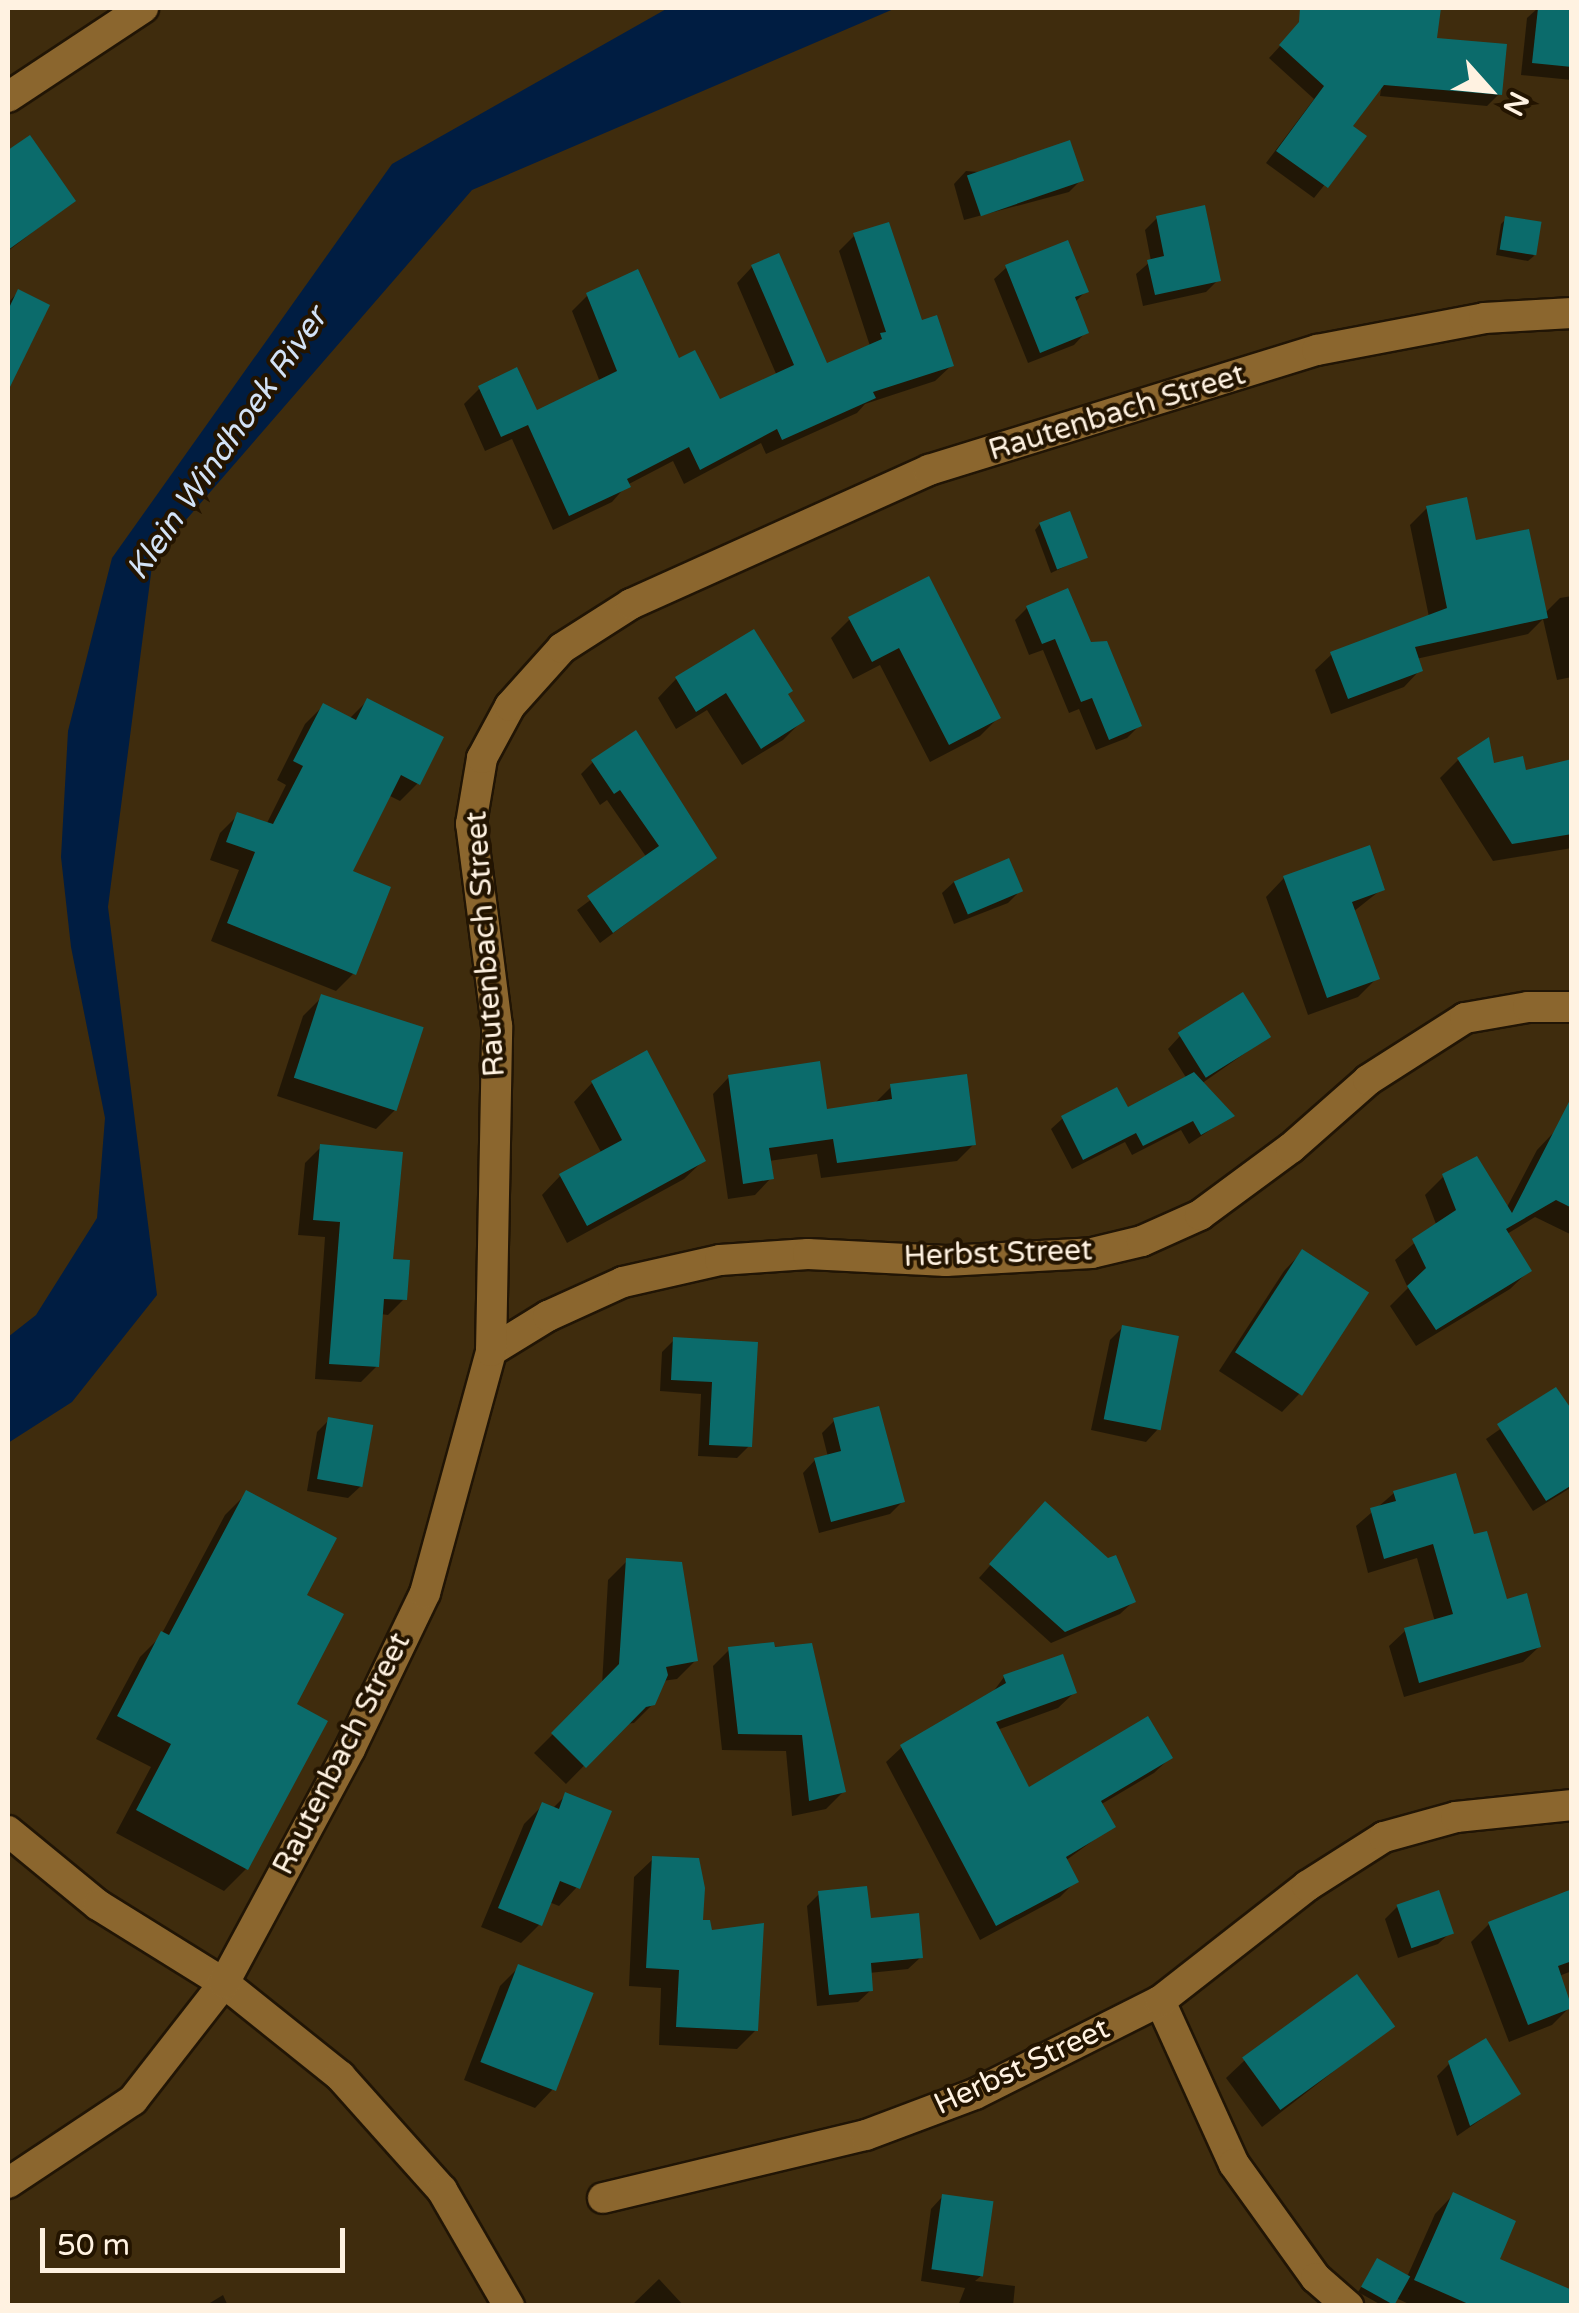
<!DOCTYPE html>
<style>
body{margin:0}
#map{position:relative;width:1579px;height:2313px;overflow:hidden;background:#3f2c0d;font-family:"Varela Round",sans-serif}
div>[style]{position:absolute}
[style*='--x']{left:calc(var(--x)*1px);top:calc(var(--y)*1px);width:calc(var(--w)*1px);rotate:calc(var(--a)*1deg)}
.water>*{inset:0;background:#001d42}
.shadow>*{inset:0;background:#0007}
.building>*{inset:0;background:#0b6b6b;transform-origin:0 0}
.roads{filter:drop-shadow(2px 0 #211505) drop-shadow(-2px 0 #211505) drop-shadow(0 2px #211505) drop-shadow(0 -2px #211505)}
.minor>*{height:30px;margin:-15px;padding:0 15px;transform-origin:15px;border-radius:15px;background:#8b662e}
span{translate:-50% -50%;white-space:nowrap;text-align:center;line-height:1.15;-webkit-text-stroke:8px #231400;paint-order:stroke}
.street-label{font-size:30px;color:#fff2e1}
.water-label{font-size:32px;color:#d2e2f6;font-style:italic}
.frame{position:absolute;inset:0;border:10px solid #fff2e1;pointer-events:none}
.north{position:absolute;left:1439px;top:40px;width:100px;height:100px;-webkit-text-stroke:8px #231400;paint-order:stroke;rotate:117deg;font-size:28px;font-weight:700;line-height:40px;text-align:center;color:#fff2e1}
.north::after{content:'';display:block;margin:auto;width:35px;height:45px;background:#fff2e1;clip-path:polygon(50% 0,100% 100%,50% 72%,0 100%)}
.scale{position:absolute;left:40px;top:2228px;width:305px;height:45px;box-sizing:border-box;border:5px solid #fff2e1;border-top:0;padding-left:12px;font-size:30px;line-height:35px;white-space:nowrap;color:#fff2e1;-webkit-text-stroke:8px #231400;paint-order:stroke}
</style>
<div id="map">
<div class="water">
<i style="clip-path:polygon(668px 8px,896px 8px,472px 190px,153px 558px,108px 907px,157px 1295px,72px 1402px,8px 1443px,8px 1337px,36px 1315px,97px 1218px,105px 1118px,71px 947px,61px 857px,68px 731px,112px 558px,392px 164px)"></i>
</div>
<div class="shadow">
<i style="clip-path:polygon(1315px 8px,1385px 65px,1392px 8px,1439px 8px,1435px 40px,1499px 94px,1487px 106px,1380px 96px,1382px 82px,1349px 127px,1363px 137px,1314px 198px,1266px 163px,1314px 99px,1269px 58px)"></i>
<i style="clip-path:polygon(1538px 8px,1572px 10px,1572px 80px,1521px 75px,1527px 18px)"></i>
<i style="clip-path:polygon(30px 138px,73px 201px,8px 251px,8px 154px)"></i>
<i style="clip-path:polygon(966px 171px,1081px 180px,1069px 192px,964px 220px,954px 184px)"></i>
<i style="clip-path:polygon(1157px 218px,1218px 280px,1206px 292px,1143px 306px,1136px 274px,1151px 261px,1145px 230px)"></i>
<i style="clip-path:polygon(1506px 219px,1534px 256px,1528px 261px,1496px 255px,1501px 224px)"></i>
<i style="clip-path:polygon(855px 235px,951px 366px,935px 381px,865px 404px,857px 413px,766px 454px,761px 443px,684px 484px,673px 461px,627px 485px,612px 502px,553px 530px,512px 439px,485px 451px,464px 404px,480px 388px,535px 413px,600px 382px,572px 311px,588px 295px,678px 362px,719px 402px,777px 376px,737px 283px,752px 267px,825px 366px,870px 346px,839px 251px)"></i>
<i style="clip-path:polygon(1007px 267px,1086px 291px,1074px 303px,1086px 332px,1074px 345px,1028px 363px,994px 279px)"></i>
<i style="clip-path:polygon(18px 292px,47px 306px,8px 385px,8px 303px)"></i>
<i style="clip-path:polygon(1427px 508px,1474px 543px,1544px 614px,1560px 598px,1572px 596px,1572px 677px,1557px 680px,1543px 619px,1528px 634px,1416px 659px,1420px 670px,1404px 687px,1331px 714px,1315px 670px,1332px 654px,1429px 617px,1410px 525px)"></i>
<i style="clip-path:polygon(1040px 524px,1085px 557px,1051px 573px,1035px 530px)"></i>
<i style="clip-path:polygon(928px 579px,998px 718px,980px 736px,930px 762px,880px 665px,853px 679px,831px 638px,850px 619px)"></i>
<i style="clip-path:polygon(1027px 608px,1089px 645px,1140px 725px,1127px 738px,1096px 750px,1079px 709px,1069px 713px,1043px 650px,1029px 655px,1015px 620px)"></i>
<i style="clip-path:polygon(753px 632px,802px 721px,783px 740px,742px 765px,707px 710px,676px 729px,658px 698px,676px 679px)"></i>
<i style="clip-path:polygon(367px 701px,418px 783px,400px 801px,388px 795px,350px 873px,354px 973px,336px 991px,211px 941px,239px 870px,210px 860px,220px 833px,238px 815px,266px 825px,286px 785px,277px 780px,305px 724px,323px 706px,349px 719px)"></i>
<i style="clip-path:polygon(1458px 760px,1524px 773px,1572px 761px,1572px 848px,1493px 861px,1440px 778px)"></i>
<i style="clip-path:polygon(593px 762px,714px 858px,600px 943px,577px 910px,647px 858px,607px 800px,600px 805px,581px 774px)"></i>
<i style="clip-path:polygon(1284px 878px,1382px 889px,1353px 912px,1377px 978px,1358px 997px,1308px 1015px,1266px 897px)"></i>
<i style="clip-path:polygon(955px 881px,1020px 891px,1008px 903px,954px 924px,942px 893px)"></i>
<i style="clip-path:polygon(322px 997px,395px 1110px,376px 1129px,277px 1096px,303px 1016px)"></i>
<i style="clip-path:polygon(1180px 1036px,1268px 1037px,1201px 1084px,1231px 1116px,1189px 1144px,1181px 1130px,1132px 1155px,1125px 1142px,1072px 1169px,1051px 1129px,1062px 1119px,1116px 1090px,1127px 1110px,1187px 1079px,1168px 1049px)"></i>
<i style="clip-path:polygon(729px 1077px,825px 1112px,874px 1104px,891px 1087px,974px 1144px,957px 1161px,821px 1178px,817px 1154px,769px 1161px,771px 1178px,755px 1195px,728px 1199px,713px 1094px)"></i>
<i style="clip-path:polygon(592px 1083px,703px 1161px,684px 1179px,567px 1243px,542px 1195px,560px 1176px,602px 1154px,574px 1102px)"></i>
<i style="clip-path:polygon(1555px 1131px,1572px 1139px,1572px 1235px,1535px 1217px,1507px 1234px,1529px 1271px,1510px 1289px,1416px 1346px,1390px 1306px,1408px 1288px,1395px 1260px,1436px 1224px,1425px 1195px,1444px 1176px,1506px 1209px,1537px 1150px)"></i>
<i style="clip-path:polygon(321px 1147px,390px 1261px,404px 1299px,388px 1315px,380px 1314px,377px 1366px,361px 1382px,315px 1379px,325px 1237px,298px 1235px,305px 1163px)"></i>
<i style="clip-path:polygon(1302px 1252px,1300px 1393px,1282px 1412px,1219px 1371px,1284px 1271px)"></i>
<i style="clip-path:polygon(1123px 1327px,1158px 1429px,1146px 1442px,1091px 1430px,1110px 1340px)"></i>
<i style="clip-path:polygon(674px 1340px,755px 1344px,749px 1446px,737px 1458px,698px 1456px,701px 1394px,660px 1391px,662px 1352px)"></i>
<i style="clip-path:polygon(1556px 1390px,1572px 1415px,1572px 1487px,1533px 1511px,1486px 1439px)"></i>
<i style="clip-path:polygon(329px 1420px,361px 1486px,348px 1498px,307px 1491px,317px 1432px)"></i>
<i style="clip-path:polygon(834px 1421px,902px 1502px,890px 1514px,819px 1533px,803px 1473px,815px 1460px,828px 1457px,822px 1433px)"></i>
<i style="clip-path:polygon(247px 1493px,304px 1596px,293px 1705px,246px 1869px,224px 1891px,116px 1833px,151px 1767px,96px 1739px,140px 1657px,160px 1637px,225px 1515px)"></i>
<i style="clip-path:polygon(1394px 1493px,1472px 1538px,1506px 1602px,1539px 1647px,1523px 1662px,1404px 1697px,1389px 1646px,1405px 1631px,1435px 1622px,1417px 1558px,1368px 1573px,1356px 1526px)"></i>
<i style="clip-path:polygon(1033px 1517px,1133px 1602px,1120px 1614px,1051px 1643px,979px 1578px)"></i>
<i style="clip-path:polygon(627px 1561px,696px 1660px,677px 1679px,662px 1681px,653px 1704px,634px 1723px,625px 1724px,566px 1784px,534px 1753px,602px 1685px,608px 1580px)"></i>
<i style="clip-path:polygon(810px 1645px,843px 1792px,826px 1809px,792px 1816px,786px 1751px,722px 1750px,713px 1666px,730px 1649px)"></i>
<i style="clip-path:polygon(1004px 1677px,1074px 1693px,1058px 1708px,997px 1730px,1028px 1791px,1170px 1758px,1154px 1773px,1100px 1805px,1113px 1826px,1065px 1861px,1076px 1881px,1060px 1897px,980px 1940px,886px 1762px,902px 1747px,990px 1696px)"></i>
<i style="clip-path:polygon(566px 1795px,577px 1887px,559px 1906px,549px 1902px,539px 1925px,521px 1943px,481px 1927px,524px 1824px,543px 1805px,552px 1809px)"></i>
<i style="clip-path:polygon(653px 1859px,710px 1933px,756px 2030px,737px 2049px,659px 2045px,661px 1988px,629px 1986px,634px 1877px)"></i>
<i style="clip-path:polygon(1572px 1891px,1572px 1971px,1559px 1976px,1571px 2006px,1552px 2025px,1509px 2042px,1471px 1942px,1489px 1924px)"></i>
<i style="clip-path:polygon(819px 1894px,869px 1921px,921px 1957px,908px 1969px,869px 1973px,871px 1990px,858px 2002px,817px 2006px,807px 1906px)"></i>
<i style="clip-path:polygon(1398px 1906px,1451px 1932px,1438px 1944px,1398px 1958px,1385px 1919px)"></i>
<i style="clip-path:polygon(519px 1967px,553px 2089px,535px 2108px,464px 2080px,500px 1986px)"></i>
<i style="clip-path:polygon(1392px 2026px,1262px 2127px,1226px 2078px,1245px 2060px)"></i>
<i style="clip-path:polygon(1450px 2063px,1518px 2094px,1457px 2136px,1437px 2076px)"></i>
<i style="clip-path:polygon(1453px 2195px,1497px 2260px,1546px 2306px,1413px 2306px,1396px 2298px,1390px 2306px,1383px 2306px,1358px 2292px,1378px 2261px,1407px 2277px,1435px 2214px)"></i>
<i style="clip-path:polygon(943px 2196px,981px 2276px,975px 2281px,1015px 2286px,1013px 2306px,958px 2306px,965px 2288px,921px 2281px,931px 2209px)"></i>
<i style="clip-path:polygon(659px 2279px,684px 2306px,631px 2306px)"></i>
<i style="clip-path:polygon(223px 2295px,228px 2306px,205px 2306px)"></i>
</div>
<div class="building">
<i style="clip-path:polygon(1300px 8px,1441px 8px,1437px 38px,1507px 44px,1502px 95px,1384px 85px,1353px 126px,1367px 136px,1328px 188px,1276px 151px,1324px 86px,1279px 45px,1299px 22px)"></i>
<i style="clip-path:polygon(1538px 8px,1572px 8px,1572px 67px,1532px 63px)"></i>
<i style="clip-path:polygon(30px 135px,76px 201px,8px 250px,8px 150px)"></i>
<i style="left:1070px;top:140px;width:43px;height:109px;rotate:71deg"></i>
<i style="clip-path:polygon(1205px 205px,1221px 281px,1155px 295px,1147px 260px,1164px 256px,1156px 216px)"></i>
<i style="left:1505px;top:216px;width:37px;height:34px;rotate:9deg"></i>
<i style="clip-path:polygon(889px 222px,922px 320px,937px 315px,954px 366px,873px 392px,876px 398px,782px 440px,777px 429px,700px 470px,689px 447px,627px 479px,631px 487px,569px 516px,528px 425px,501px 437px,478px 386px,517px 367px,537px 410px,617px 371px,586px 293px,638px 269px,679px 358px,695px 350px,720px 399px,794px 365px,751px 265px,779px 253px,827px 363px,882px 339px,880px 333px,886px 332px,853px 233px)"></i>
<i style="clip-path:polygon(1068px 240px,1089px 292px,1075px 297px,1089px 333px,1040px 353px,1005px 265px)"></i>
<i style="clip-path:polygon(18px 289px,50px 305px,8px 391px,8px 310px)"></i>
<i style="clip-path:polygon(1467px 497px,1476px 540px,1529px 529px,1548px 618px,1415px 647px,1423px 671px,1348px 699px,1330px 652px,1447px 608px,1426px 506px)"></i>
<i style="left:1070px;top:511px;width:50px;height:33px;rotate:69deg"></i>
<i style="clip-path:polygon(929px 576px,1001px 718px,949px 745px,899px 648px,872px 662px,848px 617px)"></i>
<i style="clip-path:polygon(1068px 588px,1091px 642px,1107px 641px,1142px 726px,1109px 740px,1092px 698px,1081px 702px,1055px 639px,1042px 644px,1026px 606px)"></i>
<i style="clip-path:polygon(754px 629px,793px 691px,788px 694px,805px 721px,761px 749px,726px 693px,696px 712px,675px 677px)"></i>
<i style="clip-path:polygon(367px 698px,444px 737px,420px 785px,401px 775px,353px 871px,391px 887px,356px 975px,227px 923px,255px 852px,226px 842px,237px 812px,273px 824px,303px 766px,293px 761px,323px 703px,356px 720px)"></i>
<i style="clip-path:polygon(636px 730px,717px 858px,613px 933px,587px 896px,659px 846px,620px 790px,614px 794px,591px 760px)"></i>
<i style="clip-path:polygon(1489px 737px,1494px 763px,1523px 756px,1526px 770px,1572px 759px,1572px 834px,1512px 844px,1457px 758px)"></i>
<i style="clip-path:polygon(1370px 845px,1385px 890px,1352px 902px,1380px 979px,1327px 998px,1283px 876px)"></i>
<i style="left:1009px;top:858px;width:36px;height:60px;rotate:67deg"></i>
<i style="left:1243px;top:992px;width:53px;height:77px;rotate:58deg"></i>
<i style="left:321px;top:994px;width:108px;height:88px;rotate:18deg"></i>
<i style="clip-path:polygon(647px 1050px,706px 1161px,587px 1226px,559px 1174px,622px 1140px,591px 1081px)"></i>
<i style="clip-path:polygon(820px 1061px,827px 1109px,892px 1099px,890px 1084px,967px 1074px,976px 1145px,837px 1163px,833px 1139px,769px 1148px,774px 1179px,743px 1184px,728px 1075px)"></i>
<i style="clip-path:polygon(1194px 1072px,1235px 1116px,1201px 1135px,1193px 1121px,1143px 1146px,1136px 1133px,1083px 1160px,1061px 1116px,1117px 1087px,1128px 1107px)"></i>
<i style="clip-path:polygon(1572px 1096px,1572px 1208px,1556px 1200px,1506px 1229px,1532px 1271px,1436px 1330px,1407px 1286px,1426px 1268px,1412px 1239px,1456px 1210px,1442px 1174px,1477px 1156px,1512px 1213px)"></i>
<i style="clip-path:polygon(320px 1144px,403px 1152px,393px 1259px,410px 1260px,407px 1300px,384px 1299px,379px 1367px,329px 1364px,340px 1222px,313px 1220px)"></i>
<i style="left:1302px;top:1249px;width:80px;height:123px;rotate:33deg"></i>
<i style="left:1122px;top:1325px;width:58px;height:96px;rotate:11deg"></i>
<i style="clip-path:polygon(673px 1337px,758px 1342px,752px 1447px,709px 1445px,712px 1382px,671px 1380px)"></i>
<i style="clip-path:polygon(1556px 1387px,1572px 1410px,1572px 1485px,1546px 1501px,1497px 1424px)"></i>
<i style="clip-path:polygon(879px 1406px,905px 1502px,831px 1522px,814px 1458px,841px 1451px,833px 1418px)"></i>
<i style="left:328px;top:1417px;width:46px;height:63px;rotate:10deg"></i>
<i style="clip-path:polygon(1456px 1473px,1474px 1534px,1487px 1531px,1507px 1599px,1527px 1593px,1541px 1647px,1419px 1683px,1404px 1628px,1453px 1614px,1433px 1544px,1384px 1559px,1370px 1508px,1396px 1501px,1393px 1491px)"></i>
<i style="clip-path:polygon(246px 1490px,337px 1538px,307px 1595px,344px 1614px,297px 1704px,328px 1721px,248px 1870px,136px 1810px,171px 1744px,117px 1716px,161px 1631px,169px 1635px)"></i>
<i style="clip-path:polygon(1045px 1501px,1108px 1558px,1116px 1555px,1136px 1602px,1065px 1632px,989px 1564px)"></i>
<i style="clip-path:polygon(626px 1558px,682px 1562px,698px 1661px,666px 1667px,668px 1675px,655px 1705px,646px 1707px,586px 1768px,551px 1733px,619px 1664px)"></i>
<i style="clip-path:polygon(774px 1642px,775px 1647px,812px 1643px,846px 1792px,809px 1801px,802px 1735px,738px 1734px,728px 1647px)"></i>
<i style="clip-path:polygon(1063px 1654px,1077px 1693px,996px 1722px,1029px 1787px,1148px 1716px,1173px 1758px,1101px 1801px,1116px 1827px,1066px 1857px,1079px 1882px,996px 1926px,900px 1745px,1006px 1683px,1003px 1675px)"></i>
<i style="clip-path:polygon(565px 1792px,612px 1811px,580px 1889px,560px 1881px,542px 1926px,498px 1908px,542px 1802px,559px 1809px)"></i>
<i style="clip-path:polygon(652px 1856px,699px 1858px,705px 1888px,703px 1920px,710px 1920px,712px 1930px,764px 1923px,758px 2031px,676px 2027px,679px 1970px,646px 1968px)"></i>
<i style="clip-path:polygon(867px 1886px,871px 1918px,919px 1913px,923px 1958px,871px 1963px,873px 1991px,829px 1995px,818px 1891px)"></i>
<i style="clip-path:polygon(1572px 1889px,1572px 1961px,1558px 1966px,1572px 2008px,1528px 2025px,1488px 1922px)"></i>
<i style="left:1439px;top:1890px;width:46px;height:45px;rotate:71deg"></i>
<i style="left:518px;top:1964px;width:81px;height:105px;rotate:21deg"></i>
<i style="left:1357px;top:1974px;width:65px;height:142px;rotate:54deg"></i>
<i style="clip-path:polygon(1486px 2038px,1521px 2094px,1470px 2126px,1448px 2061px)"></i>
<i style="clip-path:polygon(1453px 2192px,1516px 2221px,1500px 2259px,1572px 2290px,1572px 2306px,1473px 2306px,1414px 2280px)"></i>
<i style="left:942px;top:2194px;width:52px;height:76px;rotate:8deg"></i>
<i style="left:1377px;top:2258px;width:38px;height:33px;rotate:29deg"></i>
</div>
<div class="roads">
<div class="minor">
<i style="--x:8;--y:97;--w:162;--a:-33.4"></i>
<i style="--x:491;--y:1351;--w:67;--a:-31.6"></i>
<i style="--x:548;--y:1316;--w:82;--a:-24.4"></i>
<i style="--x:623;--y:1282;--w:99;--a:-12.8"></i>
<i style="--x:720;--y:1260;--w:88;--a:-3.9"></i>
<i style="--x:808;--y:1254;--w:138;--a:2.9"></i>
<i style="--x:946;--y:1261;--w:146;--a:-3.1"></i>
<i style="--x:1092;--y:1253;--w:51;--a:-13.5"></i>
<i style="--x:1142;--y:1241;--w:64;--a:-24.1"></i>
<i style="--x:1200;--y:1215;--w:113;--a:-36.4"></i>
<i style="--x:1291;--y:1148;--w:103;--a:-41.4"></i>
<i style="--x:1368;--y:1080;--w:115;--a:-32.6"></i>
<i style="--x:1465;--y:1018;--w:64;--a:-9.9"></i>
<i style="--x:1528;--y:1007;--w:44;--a:0"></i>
<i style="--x:8;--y:1831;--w:117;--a:39.4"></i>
<i style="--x:98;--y:1905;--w:148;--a:31.8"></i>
<i style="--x:224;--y:1983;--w:149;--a:38.7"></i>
<i style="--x:340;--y:2076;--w:153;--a:48.2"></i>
<i style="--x:442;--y:2190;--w:134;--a:60"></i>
<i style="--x:1160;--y:2001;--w:179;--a:65.6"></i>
<i style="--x:1234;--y:2164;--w:140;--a:54.3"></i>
<i style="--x:1316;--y:2278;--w:43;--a:41.2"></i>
<i style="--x:8;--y:2183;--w:150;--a:-33.6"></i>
<i style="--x:133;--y:2100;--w:148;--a:-52.1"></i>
<i style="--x:224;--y:1983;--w:266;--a:-61.7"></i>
<i style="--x:350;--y:1749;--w:173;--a:-64.3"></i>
<i style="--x:425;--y:1593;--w:251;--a:-74.7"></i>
<i style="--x:491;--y:1351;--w:325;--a:-88.9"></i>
<i style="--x:497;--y:1026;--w:204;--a:-97.3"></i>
<i style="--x:471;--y:824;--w:67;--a:-80.5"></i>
<i style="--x:482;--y:758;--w:59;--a:-61.7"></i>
<i style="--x:510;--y:706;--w:78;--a:-48.1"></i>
<i style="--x:562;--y:648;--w:82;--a:-32.5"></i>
<i style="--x:631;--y:604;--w:327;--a:-24.2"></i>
<i style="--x:929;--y:470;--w:406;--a:-17.2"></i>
<i style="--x:1317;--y:350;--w:170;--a:-10.8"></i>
<i style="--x:1484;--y:318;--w:88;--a:-3.3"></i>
<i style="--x:603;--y:2198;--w:270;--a:-13.5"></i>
<i style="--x:866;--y:2135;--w:116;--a:-20.6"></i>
<i style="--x:975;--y:2094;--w:207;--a:-26.7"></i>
<i style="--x:1160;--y:2001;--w:187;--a:-38"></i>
<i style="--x:1307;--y:1886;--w:91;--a:-32.5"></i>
<i style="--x:1384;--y:1837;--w:75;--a:-15.5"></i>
<i style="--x:1456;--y:1817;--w:117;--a:-5.9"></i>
</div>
</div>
<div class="street-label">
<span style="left:1117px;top:413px;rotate:-17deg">Rautenbach Street</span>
<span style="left:486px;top:944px;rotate:-94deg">Rautenbach Street</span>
<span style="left:998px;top:1254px;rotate:-2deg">Herbst Street</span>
<span style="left:342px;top:1754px;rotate:-63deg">Rautenbach Street</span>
<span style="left:1022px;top:2067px;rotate:-25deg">Herbst Street</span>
</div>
<div class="water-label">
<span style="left:227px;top:444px;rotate:-55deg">Klein Windhoek River</span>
</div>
<div class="frame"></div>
<div class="north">N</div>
<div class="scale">50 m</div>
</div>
